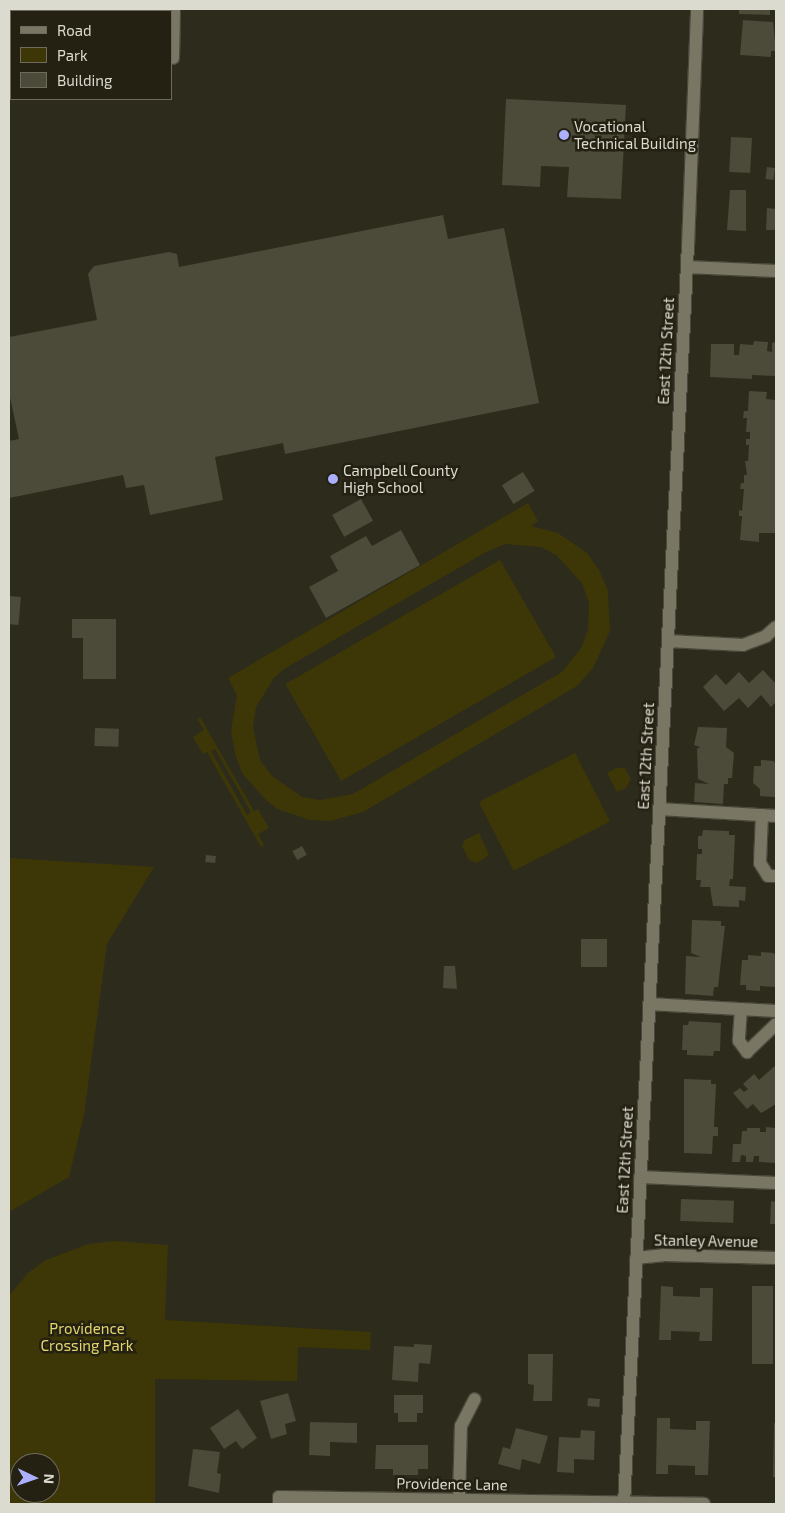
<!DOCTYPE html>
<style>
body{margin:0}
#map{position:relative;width:785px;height:1513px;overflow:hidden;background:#2d2b1b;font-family:"Exo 2",sans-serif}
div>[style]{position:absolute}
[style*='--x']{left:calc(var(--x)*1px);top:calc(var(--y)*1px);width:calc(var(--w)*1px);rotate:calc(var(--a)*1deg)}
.green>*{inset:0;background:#3d3707;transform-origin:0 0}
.building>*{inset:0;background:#4c4a39;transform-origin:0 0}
.roads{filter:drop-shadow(1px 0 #49483a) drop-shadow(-1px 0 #49483a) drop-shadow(0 1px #49483a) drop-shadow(0 -1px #49483a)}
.street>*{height:12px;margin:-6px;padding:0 6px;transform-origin:6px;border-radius:6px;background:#797764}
.secondary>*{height:12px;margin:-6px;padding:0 6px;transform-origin:6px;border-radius:6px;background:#797764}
.dots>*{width:14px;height:14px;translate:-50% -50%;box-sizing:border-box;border:2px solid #242112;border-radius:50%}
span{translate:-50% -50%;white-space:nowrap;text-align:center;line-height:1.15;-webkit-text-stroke:5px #242112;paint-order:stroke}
.poi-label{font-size:15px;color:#dcdbd0}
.left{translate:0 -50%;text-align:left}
.street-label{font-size:15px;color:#dcdbd0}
.park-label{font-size:15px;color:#e4d66c}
.frame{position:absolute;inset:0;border:10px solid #dcdbd0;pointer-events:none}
.legend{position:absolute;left:10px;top:10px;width:162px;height:90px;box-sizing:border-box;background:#242112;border:1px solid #6e6b5e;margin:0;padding:6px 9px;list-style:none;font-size:15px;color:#dcdbd0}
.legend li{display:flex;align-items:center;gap:10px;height:25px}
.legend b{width:25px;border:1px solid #6e6b5e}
.north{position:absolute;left:10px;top:1453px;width:50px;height:50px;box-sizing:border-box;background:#242112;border:1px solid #6e6b5e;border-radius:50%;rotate:93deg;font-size:14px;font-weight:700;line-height:20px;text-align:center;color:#dcdbd0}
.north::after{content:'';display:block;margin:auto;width:18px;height:22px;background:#acaffb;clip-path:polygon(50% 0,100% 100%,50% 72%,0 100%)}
</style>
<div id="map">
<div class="green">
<i style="clip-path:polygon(evenodd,528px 503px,538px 521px,531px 526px,558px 533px,587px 553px,599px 570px,608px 591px,610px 631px,593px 668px,577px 686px,363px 812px,330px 821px,310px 820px,277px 809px,264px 798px,242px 773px,235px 754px,231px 731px,237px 695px,228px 678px,528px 503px,505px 544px,541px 547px,556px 555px,582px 583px,589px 603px,588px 630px,581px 648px,562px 672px,353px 794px,320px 800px,302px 797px,272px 776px,260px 760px,253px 727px,256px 707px,274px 678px,284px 669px,486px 552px,505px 544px)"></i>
<i style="left:500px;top:560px;width:112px;height:248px;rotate:60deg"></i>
<i style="clip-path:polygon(evenodd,200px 717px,254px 811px,258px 809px,269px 828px,258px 834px,264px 845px,261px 847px,207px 752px,203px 754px,193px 737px,204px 730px,197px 719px,200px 717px,215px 749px,251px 812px,247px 815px,211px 751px,215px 749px)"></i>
<i style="left:575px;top:753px;width:77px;height:108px;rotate:63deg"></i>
<i style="clip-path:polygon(616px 768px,625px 768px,631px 779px,626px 788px,617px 792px,607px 773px)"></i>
<i style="clip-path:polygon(479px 833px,489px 855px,477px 863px,469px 860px,462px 846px,465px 840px)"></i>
<i style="clip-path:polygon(9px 858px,154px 867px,107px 944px,84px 1115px,69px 1177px,9px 1212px)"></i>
<i style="clip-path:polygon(evenodd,114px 1241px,168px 1245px,165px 1320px,371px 1332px,370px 1350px,298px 1347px,297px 1381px,155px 1379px,155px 1503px,247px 1504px,9px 1504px,9px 1296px,28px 1273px,46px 1260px,88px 1244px,114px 1241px,20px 1463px,50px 1463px,50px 1493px,20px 1493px,20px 1463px)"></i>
</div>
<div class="building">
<i style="clip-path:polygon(739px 9px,770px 9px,770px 15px,739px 14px)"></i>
<i style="clip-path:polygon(743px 20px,773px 22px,776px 51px,771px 51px,771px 57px,740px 55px)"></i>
<i style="clip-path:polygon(506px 99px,626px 105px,621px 199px,567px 197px,569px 167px,541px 166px,540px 187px,502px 185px)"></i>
<i style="left:731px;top:137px;width:21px;height:35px;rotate:3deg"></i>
<i style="left:767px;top:167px;width:8px;height:12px;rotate:7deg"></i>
<i style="clip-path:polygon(730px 190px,746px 190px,746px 231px,727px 230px)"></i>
<i style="clip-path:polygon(767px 208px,776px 209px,776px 230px,766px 230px)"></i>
<i style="clip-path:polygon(443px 215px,448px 239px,504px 228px,539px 403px,285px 454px,283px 443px,215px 457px,223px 500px,150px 515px,144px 485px,126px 488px,123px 475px,9px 498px,9px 441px,19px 439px,9px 393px,9px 337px,97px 320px,88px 274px,94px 266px,169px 252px,177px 254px,179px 267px)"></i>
<i style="clip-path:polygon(754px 341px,768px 342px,767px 351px,772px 352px,772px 343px,776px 342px,776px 376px,752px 375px,752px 379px,710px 377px,711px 344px,734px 344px,734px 355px,739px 355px,740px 344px,753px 345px)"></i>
<i style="clip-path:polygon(749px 391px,767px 392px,766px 399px,776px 400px,775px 533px,759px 533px,759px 542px,740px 540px,742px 516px,739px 516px,739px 510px,742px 511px,744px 489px,740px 489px,741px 483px,744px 483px,744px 475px,747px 475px,745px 461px,748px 461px,749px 445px,746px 445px,746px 439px,750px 439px,750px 432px,746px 432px,747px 418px,743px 418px,744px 411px,748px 411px)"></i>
<i style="left:523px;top:472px;width:22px;height:25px;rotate:58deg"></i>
<i style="left:361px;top:499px;width:25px;height:33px;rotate:61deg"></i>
<i style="clip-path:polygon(401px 530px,420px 565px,326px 618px,309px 587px,338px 571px,330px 556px,366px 536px,372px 546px)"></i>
<i style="left:9px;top:596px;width:12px;height:28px;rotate:5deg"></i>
<i style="clip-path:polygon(72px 619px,116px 619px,116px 679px,83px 679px,83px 638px,72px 638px)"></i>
<i style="clip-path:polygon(763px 670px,776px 684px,776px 702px,771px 707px,761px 695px,748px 708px,739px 698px,724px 711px,703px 687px,716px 674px,726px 685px,739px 672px,749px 683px)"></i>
<i style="clip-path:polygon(698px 727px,727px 728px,726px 747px,734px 753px,732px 778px,728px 778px,728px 784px,724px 784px,723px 804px,694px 802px,695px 783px,709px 784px,698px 779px,697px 749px,700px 747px,694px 745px)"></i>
<i style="left:95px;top:728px;width:24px;height:18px;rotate:2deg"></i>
<i style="clip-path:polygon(761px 760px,774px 761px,776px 766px,775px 797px,760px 796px,760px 789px,753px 783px,754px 766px,761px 766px)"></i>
<i style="clip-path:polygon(703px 830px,729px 831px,729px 835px,735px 835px,733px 879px,730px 879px,729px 886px,746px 887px,745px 901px,739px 900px,739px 907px,713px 906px,710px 887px,700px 887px,701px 880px,696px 880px,697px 854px,702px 854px,702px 849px,698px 849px,698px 836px,702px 836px)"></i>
<i style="left:302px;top:846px;width:10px;height:11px;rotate:61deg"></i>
<i style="left:206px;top:855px;width:10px;height:7px;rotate:6deg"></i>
<i style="clip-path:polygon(692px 920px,721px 921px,721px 926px,725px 926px,718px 987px,714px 987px,713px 996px,685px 994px,686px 956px,701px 957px,691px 953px)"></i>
<i style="left:581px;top:939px;width:26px;height:28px"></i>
<i style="clip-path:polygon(761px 952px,774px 953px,776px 957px,776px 987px,760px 986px,760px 991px,746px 990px,746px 985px,740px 985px,742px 960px,748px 960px,748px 955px,761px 956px)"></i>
<i style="clip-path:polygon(444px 966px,455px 966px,457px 989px,443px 988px)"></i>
<i style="clip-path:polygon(689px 1021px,721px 1023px,720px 1051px,714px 1051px,713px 1056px,687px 1055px,687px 1050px,682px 1050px,683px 1025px,688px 1025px)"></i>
<i style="clip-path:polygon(776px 1065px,776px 1104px,761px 1113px,753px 1104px,747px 1109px,733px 1093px,740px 1088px,744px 1092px,748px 1089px,743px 1084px,754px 1074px,759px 1080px)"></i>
<i style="clip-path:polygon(684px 1079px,711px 1080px,711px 1084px,716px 1084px,714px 1127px,718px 1127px,718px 1136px,713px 1136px,712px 1154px,684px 1153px)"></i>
<i style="clip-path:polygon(766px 1127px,776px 1128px,776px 1163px,759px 1162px,759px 1156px,754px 1156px,753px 1162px,746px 1162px,746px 1156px,741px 1155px,740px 1162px,732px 1162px,733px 1144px,741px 1144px,742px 1131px,747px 1131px,747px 1128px,760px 1128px,760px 1132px,766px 1132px)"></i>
<i style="left:681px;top:1199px;width:53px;height:22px;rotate:2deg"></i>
<i style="clip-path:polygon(771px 1201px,776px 1202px,776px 1224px,770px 1224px)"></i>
<i style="clip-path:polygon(661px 1286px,673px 1287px,673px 1296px,700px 1297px,700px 1288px,713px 1288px,712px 1341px,699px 1341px,700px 1332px,671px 1331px,671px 1340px,659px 1340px)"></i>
<i style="left:752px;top:1286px;width:21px;height:78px"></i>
<i style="clip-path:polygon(414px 1344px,432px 1345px,430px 1364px,419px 1363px,418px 1382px,392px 1380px,394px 1346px,414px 1347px)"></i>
<i style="clip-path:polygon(528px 1354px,553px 1354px,552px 1401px,533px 1401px,534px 1385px,528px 1384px)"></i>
<i style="clip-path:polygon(288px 1393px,296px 1421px,285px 1424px,287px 1434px,271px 1439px,260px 1401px)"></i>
<i style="clip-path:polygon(394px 1395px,423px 1395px,423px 1413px,417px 1413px,417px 1422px,398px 1422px,398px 1413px,394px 1413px)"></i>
<i style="left:588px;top:1398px;width:12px;height:8px;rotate:5deg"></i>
<i style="clip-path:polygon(238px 1409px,257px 1438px,242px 1449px,236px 1441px,224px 1449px,210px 1428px)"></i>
<i style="clip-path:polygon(657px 1418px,670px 1418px,670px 1429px,696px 1430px,696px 1421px,710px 1421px,708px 1475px,695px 1475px,695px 1466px,668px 1465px,668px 1474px,656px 1474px)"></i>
<i style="clip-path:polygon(310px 1422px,357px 1423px,357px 1443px,330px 1442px,330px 1456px,309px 1455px)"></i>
<i style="clip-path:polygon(774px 1423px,776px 1423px,776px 1477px,773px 1477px)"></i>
<i style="clip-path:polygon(516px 1428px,548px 1436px,540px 1464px,522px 1459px,520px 1470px,498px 1464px,503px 1447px,510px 1449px)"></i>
<i style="clip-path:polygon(581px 1430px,595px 1431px,594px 1460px,574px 1459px,574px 1473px,557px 1472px,559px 1437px,580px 1438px)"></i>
<i style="clip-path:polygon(376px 1445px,428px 1445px,428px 1469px,418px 1469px,418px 1475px,393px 1475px,393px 1469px,375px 1469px)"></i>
<i style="clip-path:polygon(193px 1449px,220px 1452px,217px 1473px,221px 1474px,219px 1493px,188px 1486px)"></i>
</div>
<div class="roads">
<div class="street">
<i style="--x:173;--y:58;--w:49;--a:-88.8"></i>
<i style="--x:668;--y:641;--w:75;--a:3.1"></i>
<i style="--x:743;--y:645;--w:25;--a:-21"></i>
<i style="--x:766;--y:636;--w:13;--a:-42"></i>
<i style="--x:659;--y:809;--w:117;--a:3.4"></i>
<i style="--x:762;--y:815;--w:48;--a:92.4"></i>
<i style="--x:760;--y:863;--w:15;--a:58"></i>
<i style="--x:768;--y:876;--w:8;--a:0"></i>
<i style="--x:649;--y:1004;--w:127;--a:3.2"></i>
<i style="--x:741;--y:1009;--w:32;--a:94"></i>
<i style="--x:739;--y:1041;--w:14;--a:54"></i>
<i style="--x:747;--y:1052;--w:40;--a:-44"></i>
<i style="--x:640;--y:1177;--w:136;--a:2.5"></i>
<i style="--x:636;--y:1258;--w:27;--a:-6"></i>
<i style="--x:663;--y:1255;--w:113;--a:1.5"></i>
<i style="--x:459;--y:1500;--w:74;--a:-88.5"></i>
<i style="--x:461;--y:1426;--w:30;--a:-63"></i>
<i style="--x:279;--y:1504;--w:7;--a:-90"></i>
<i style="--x:279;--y:1497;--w:425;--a:0.9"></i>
<i style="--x:624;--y:1504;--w:1259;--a:-87.09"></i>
<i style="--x:688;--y:247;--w:238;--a:-87.8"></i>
</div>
<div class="secondary">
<i style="--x:687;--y:267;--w:89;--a:2.6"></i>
</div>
</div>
<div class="dots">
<i style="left:564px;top:135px;background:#acaffb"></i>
<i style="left:333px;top:479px;background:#acaffb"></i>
</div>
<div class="poi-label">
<span class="left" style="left:574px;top:135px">Vocational<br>Technical Building</span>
<span class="left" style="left:343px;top:479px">Campbell County<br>High School</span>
</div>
<div class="street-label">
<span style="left:666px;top:351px;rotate:-87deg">East 12th Street</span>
<span style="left:646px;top:756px;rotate:-87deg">East 12th Street</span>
<span style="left:625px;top:1160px;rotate:-87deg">East 12th Street</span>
<span style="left:706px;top:1241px;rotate:1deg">Stanley Avenue</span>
<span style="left:452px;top:1484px;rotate:1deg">Providence Lane</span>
</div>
<div class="park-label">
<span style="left:87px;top:1337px">Providence<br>Crossing Park</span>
</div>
<div class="frame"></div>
<ul class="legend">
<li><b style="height:6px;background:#797764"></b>Road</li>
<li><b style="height:14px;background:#3d3707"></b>Park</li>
<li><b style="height:14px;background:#4c4a39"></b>Building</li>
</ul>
<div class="north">N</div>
</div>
